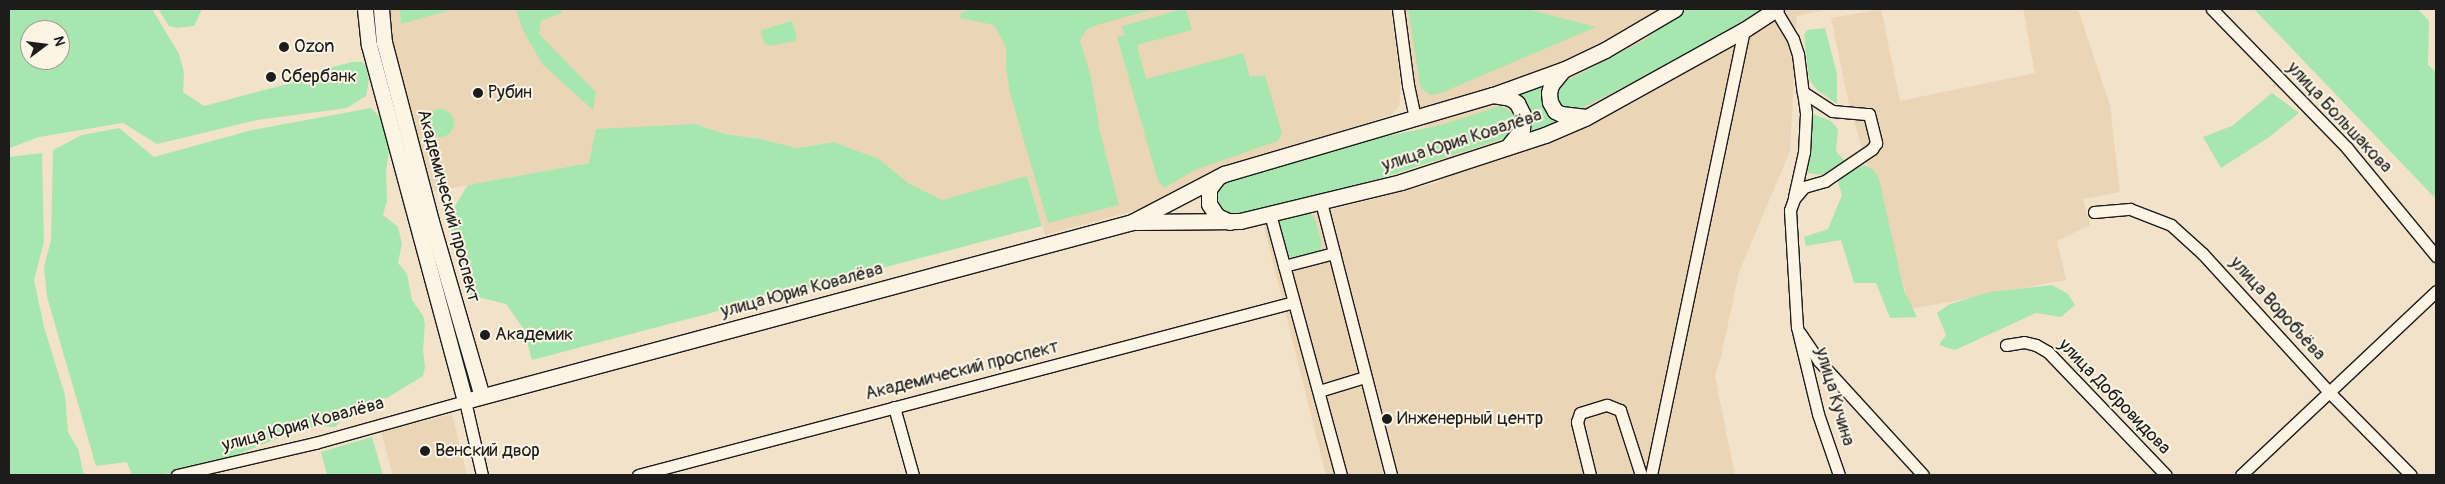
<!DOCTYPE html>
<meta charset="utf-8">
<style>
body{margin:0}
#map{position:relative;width:2445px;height:484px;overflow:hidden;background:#f2e2ca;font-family:Pangolin,sans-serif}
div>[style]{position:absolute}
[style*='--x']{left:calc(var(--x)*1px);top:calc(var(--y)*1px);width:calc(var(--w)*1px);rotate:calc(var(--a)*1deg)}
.built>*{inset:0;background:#ebd5b7}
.green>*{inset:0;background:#a7e7af}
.round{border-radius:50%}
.roads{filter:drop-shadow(1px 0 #1c1c1c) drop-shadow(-1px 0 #1c1c1c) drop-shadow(0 1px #1c1c1c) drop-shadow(0 -1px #1c1c1c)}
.minor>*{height:11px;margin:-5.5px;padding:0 5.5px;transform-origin:5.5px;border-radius:5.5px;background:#fcf5e5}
.major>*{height:15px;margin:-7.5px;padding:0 7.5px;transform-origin:7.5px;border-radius:7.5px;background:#fcf5e5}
.dots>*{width:14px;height:14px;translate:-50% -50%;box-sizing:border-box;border:2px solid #fcf5e5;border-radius:50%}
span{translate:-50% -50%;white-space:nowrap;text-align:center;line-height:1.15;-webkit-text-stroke:4px #fcf5e5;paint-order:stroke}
.poi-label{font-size:18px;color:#1c1c1c}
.left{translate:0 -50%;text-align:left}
.street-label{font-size:18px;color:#1c1c1c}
.frame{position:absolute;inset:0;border:10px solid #1c1c1c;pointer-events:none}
.north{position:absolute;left:20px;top:20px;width:50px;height:50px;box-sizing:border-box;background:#fcf5e5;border:1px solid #a29e95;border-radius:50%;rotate:75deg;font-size:14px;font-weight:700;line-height:20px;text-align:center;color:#1c1c1c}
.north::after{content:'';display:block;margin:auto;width:18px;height:22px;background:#1c1c1c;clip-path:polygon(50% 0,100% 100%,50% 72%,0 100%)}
</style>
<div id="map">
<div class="built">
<i style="clip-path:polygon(387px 9px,1391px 9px,1401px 87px,1399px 106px,1391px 115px,1221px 168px,1141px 209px,1045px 235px,1027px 176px,942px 200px,908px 183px,879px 159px,834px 142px,797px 148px,761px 139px,725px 134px,695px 124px,589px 163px,430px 192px,390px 39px)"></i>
<i style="clip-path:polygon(1405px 9px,1828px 9px,1797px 16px,1790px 151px,1739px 272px,1721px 357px,1715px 376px,1735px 475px,1326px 475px,1264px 227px,1439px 182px,1414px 85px)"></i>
<i style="clip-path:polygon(1881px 9px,1900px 101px,2035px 73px,2023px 9px,2078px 9px,2110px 105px,2120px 192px,2083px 199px,2090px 225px,2057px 241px,2066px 280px,1911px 309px,1850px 109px,1831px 18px)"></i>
<i style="clip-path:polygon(452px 414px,467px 475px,393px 475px,381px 432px)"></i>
</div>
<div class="green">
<i style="clip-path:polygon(evenodd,9px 9px,152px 9px,179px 54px,184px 73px,183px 92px,204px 106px,306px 79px,322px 70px,352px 62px,362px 62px,366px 66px,369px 80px,366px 96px,347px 108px,257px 120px,157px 144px,123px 123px,39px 137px,10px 148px,9px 9px,30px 30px,60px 30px,60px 60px,30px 60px,30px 30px)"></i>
<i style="clip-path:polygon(158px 9px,202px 9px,194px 26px,177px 28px,169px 26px)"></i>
<i style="clip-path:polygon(400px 9px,454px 9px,401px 24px)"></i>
<i style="clip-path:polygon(516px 9px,562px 9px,563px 12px,541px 21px,539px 34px,596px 92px,593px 110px,542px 64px,523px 30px)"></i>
<i style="clip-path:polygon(972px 9px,1154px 9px,1097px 25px,1086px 30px,1080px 41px,1091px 77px,1100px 132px,1119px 205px,1048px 223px,1010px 93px,1006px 67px,1006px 47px,994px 25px,960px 18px,961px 13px)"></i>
<i style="clip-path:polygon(1182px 9px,1186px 9px,1192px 30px,1137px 45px,1146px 79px,1243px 53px,1250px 77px,1265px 75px,1282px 133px,1278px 141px,1195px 170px,1164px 188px,1158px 181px,1117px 37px,1124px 35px,1122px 26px)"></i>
<i style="clip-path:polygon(1408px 9px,1527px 9px,1596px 27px,1441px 93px,1431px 95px,1424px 91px,1420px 85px)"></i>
<i style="clip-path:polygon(1687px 9px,1761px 9px,1683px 59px,1659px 69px,1578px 110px,1568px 110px,1560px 105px,1557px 96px,1562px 83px,1645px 40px,1666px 21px)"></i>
<i style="clip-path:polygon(2254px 9px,2418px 9px,2429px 21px,2428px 65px,2436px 72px,2436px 199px)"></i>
<i style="clip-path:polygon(792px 21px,797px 37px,795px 41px,770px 46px,764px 43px,761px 30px)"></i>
<i style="clip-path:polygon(1825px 28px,1837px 74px,1837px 104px,1816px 89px,1809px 79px,1804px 35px,1807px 30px)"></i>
<i style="clip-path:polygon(1541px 87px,1544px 106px,1553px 118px,1559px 122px,1529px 134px,1531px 119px,1529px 112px,1518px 95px)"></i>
<i style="clip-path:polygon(2272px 93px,2299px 113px,2268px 138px,2221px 168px,2203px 137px,2232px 126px)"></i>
<i style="clip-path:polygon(1500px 106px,1514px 113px,1517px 122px,1510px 136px,1505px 138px,1385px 177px,1324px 194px,1233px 215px,1222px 211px,1219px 206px,1217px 190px,1225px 181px,1368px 140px,1441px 125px)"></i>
<i style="clip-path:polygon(371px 108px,380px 117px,389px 151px,386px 171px,387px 201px,383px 215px,398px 227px,402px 243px,398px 263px,407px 274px,412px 300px,423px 316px,425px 324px,423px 351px,425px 367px,423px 376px,382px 401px,350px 411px,335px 427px,318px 426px,291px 433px,209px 466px,158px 475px,132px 475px,127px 462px,96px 466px,47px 297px,44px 267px,51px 240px,53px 150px,82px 135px,119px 128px,154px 157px,252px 130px)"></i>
<i class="round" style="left:426px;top:109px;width:28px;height:28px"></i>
<i style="clip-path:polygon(1813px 114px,1831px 121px,1838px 129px,1836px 151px,1845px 161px,1822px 175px,1807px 173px)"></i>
<i style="clip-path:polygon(695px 124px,725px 134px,761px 139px,797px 148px,834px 142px,879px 159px,908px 183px,942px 200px,1027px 176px,1042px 226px,532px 360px,523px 328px,506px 304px,470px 295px,448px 217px,468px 185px,589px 163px,596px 129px)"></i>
<i style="clip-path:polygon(42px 153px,44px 242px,34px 280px,44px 327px,65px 395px,68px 432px,78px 449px,84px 475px,9px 475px,9px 157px)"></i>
<i style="clip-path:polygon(1864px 165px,1874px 170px,1879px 179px,1904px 290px,1917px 317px,1890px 318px,1876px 283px,1854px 283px,1841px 240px,1806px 246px,1804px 237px,1828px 229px,1842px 195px,1837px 179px)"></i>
<i style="clip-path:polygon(1309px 212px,1315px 219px,1322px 244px,1320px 249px,1318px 252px,1290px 260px,1284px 255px,1278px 221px)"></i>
<i style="clip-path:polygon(2052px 285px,2068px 294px,2075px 305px,2061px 317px,2036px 313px,1955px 350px,1939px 345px,1946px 335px,1937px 313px,1950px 304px,1990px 292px)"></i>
<i style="clip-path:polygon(372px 437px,383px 475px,327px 475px,321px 452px)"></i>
</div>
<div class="roads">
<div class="minor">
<i style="--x:1398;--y:9;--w:77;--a:82.5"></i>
<i style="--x:1408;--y:85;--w:34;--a:78"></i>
<i style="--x:1775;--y:9;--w:35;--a:59"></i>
<i style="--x:1793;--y:39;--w:16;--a:72"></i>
<i style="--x:1798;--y:54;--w:38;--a:83"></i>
<i style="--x:1803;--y:92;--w:35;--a:33"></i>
<i style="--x:1832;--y:111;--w:37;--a:5"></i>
<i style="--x:1869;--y:114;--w:30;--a:76"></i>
<i style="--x:1876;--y:143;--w:7;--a:124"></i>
<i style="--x:1872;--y:149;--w:57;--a:145.8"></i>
<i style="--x:1825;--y:181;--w:22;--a:164"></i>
<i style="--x:1804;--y:187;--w:16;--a:130"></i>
<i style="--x:1794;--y:199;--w:12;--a:110"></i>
<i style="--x:1790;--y:210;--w:117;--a:86.6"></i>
<i style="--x:1797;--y:327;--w:89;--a:76.4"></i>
<i style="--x:1818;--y:414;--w:65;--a:71"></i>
<i style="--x:2212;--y:9;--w:194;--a:45.8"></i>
<i style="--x:2347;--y:148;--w:140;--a:50.5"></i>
<i style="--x:1794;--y:197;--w:46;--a:-77.5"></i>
<i style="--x:1804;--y:152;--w:39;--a:-87"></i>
<i style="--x:1806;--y:113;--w:21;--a:-98"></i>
<i style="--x:1321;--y:202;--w:282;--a:75.6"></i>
<i style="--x:2094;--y:212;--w:36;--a:-5"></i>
<i style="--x:2130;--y:209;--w:44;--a:21.3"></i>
<i style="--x:2171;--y:225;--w:43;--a:42.2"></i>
<i style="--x:2203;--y:254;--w:188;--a:47.6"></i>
<i style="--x:2330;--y:393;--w:115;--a:45.4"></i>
<i style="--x:1270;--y:214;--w:270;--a:74.8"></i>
<i style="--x:1284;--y:266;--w:52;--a:-14.6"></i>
<i style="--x:1800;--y:333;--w:34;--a:56"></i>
<i style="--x:1819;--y:361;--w:154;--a:47.6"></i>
<i style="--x:2006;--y:345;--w:18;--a:-9"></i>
<i style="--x:2024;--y:342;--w:12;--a:14"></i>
<i style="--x:2036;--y:345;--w:14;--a:30"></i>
<i style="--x:2048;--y:352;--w:170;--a:46.2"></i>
<i style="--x:1319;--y:391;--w:48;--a:-16.9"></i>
<i style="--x:894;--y:407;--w:71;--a:74.4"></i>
<i style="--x:177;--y:475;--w:142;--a:-13.1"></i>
<i style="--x:315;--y:443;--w:156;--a:-15.6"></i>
<i style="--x:465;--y:401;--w:76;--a:77.1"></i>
<i style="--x:638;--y:475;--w:678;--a:-14.77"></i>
<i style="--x:1590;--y:475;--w:55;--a:-103.8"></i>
<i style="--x:1577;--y:422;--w:9;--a:-72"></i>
<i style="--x:1580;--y:413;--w:28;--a:-17"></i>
<i style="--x:1607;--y:405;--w:14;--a:21"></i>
<i style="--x:1620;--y:410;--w:68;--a:72.1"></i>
<i style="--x:1651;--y:475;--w:455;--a:-78.2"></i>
<i style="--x:2241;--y:475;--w:268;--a:-43.3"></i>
</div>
<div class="major">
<i style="--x:365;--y:9;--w:36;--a:84"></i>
<i style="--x:369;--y:45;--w:369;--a:74.9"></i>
<i style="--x:465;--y:401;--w:691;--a:-15.02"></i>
<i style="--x:1132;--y:222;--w:104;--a:-27.6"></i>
<i style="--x:1224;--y:174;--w:280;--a:-16.4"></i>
<i style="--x:1493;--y:95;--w:77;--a:-19.9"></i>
<i style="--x:1565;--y:69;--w:44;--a:-25.4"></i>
<i style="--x:1605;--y:50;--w:81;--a:-30.4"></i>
<i style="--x:381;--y:9;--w:33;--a:85"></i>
<i style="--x:384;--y:42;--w:185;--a:75.3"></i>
<i style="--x:431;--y:221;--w:182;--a:73.8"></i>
<i style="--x:1563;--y:70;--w:19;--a:129"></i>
<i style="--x:1551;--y:85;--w:8;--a:104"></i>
<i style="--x:1549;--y:93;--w:9;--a:84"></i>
<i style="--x:1550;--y:102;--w:10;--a:61"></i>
<i style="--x:1555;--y:111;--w:7;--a:27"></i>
<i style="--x:1561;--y:114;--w:23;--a:7"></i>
<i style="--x:1493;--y:95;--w:17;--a:10"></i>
<i style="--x:1510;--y:98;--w:9;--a:36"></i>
<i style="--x:1517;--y:103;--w:13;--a:63"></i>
<i style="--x:1523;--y:115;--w:14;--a:94"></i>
<i style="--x:1522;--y:129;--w:22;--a:129"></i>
<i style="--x:1218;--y:177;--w:15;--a:127"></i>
<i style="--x:1209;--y:189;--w:15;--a:90"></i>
<i style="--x:1209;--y:204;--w:14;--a:56"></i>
<i style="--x:1217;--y:216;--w:14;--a:25"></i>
<i style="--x:1136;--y:222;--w:104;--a:-0.6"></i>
<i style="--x:1240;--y:221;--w:166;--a:-13.6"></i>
<i style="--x:1401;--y:182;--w:151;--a:-18.1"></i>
<i style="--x:1545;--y:135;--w:43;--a:-23"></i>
<i style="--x:1585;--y:118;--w:182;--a:-29"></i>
<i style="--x:1744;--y:30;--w:38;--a:-33"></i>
</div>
</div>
<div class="dots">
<i style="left:284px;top:47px;background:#1c1c1c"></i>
<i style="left:271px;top:77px;background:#1c1c1c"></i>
<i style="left:478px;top:93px;background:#1c1c1c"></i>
<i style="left:485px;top:335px;background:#1c1c1c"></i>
<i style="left:1387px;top:419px;background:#1c1c1c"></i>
<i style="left:425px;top:451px;background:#1c1c1c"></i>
</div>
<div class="poi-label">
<span class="left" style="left:294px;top:47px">Ozon</span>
<span class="left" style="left:281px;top:77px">Сбербанк</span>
<span class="left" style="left:488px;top:93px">Рубин</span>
<span class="left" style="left:495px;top:335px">Академик</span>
<span class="left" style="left:1397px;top:419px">Инженерный центр</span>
<span class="left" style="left:435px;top:451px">Венский двор</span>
</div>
<div class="street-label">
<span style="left:2339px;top:118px;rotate:47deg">улица Большакова</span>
<span style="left:1462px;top:141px;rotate:-18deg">улица Юрия Ковалёва</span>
<span style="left:448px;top:206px;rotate:75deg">Академический проспект</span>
<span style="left:802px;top:291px;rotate:-15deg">улица Юрия Ковалёва</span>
<span style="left:2277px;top:309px;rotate:48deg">улица Воробьёва</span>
<span style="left:962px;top:371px;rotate:-14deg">Академический проспект</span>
<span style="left:1834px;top:397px;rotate:74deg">улица Кучина</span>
<span style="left:2114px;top:397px;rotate:46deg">улица Добровидова</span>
<span style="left:303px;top:425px;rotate:-15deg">улица Юрия Ковалёва</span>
</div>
<div class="frame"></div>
<div class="north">N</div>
</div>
